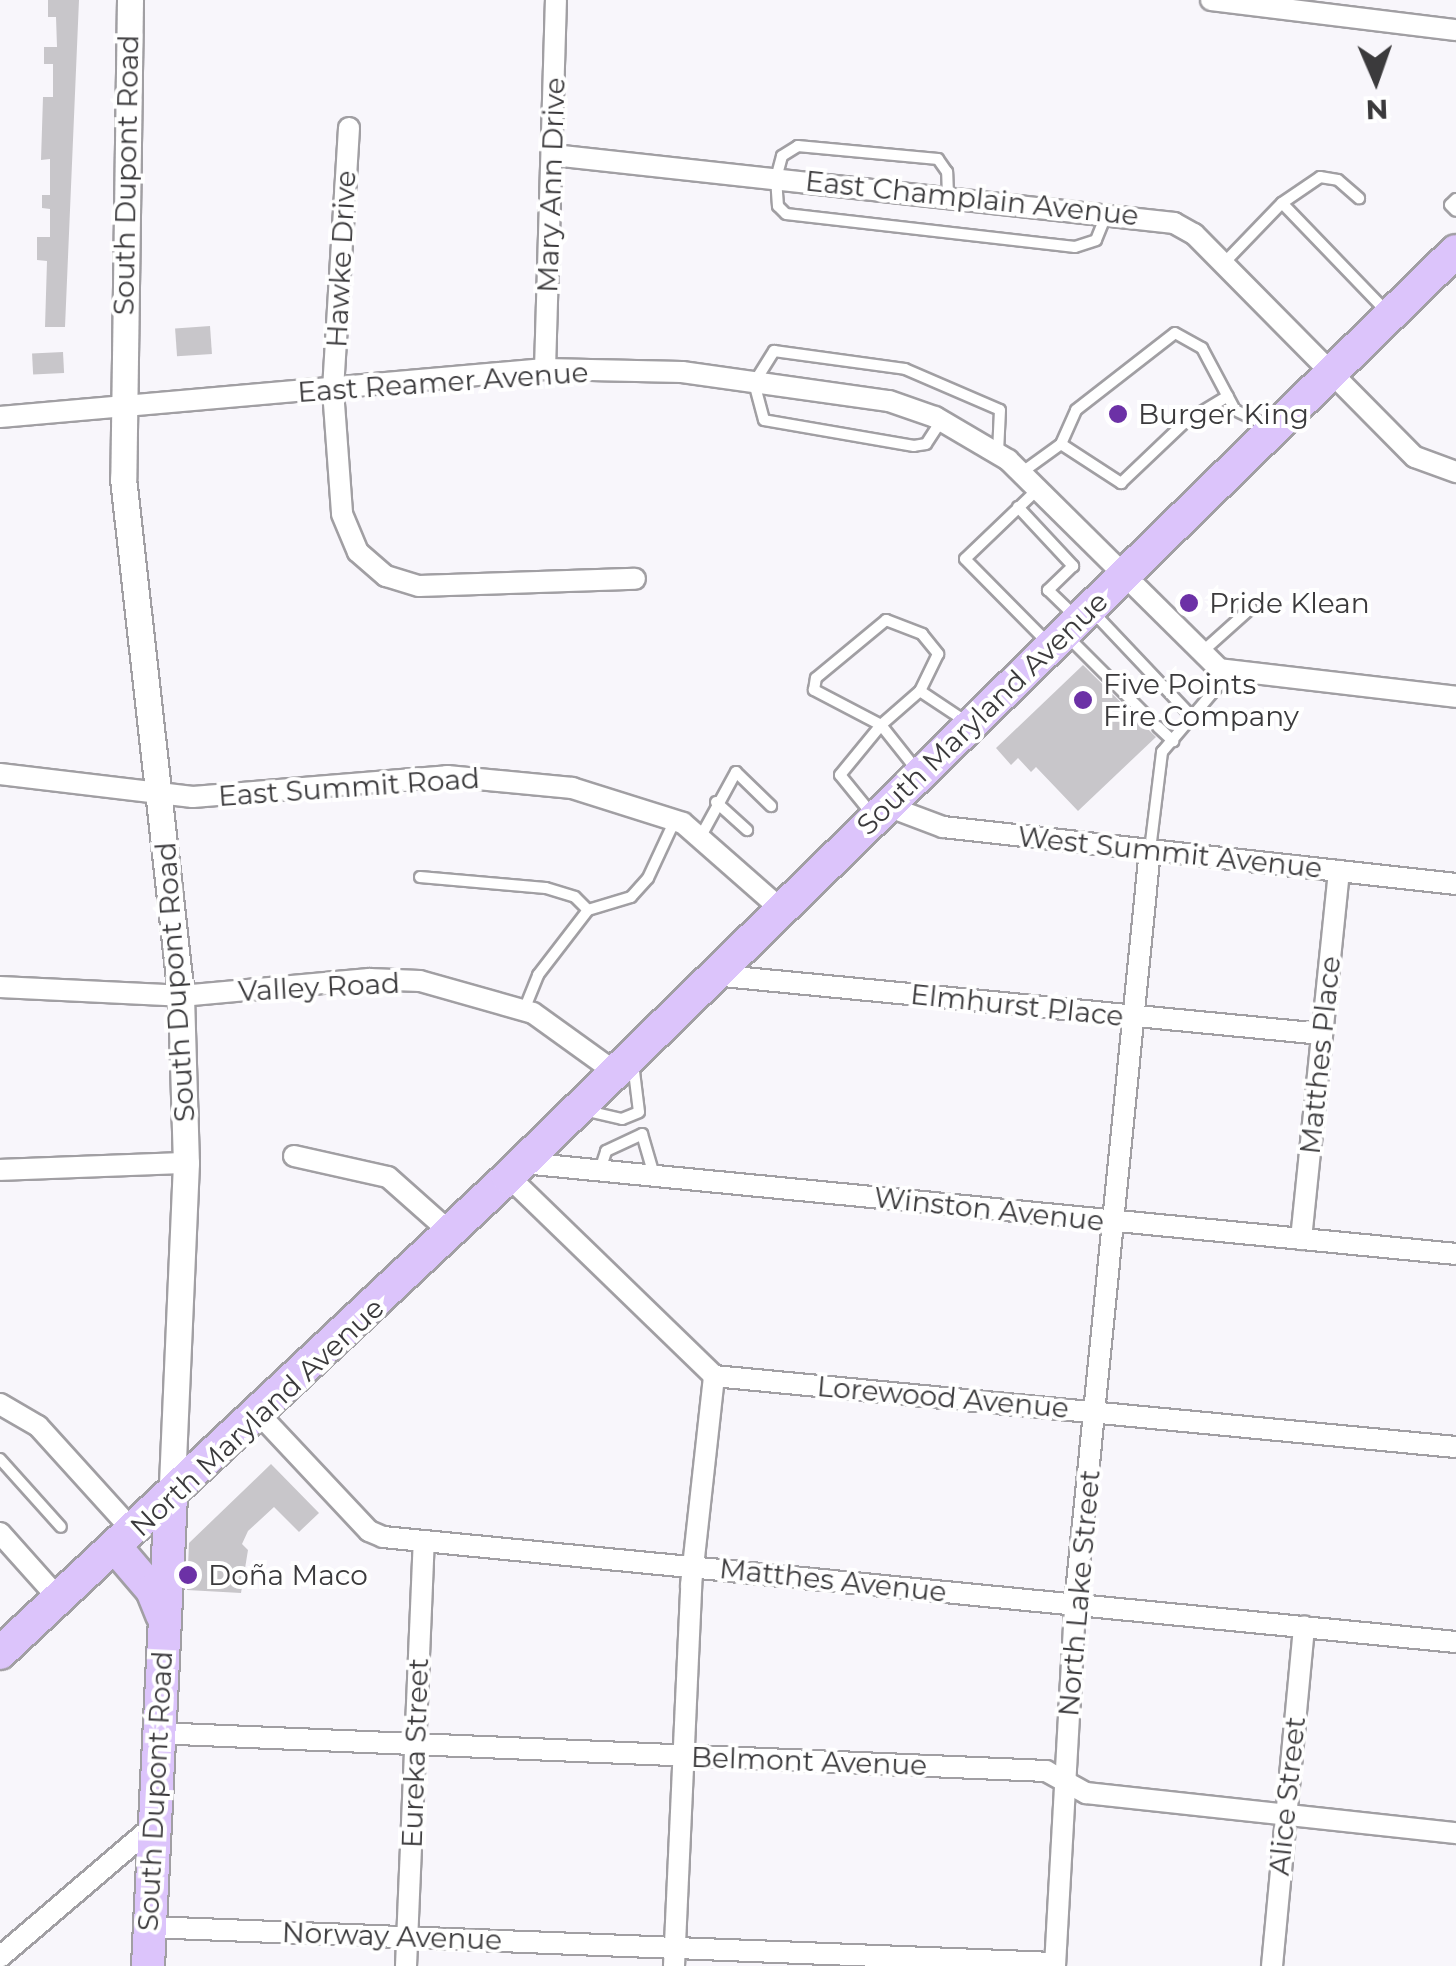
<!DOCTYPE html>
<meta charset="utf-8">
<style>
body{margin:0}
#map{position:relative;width:1456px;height:1966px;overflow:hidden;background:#f8f6fb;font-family:Montserrat,sans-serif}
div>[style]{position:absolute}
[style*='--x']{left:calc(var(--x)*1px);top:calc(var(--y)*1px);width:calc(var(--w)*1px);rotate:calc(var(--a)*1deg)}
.building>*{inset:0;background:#c8c6ca;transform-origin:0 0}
.roads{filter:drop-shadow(2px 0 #a19fa3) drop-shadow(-2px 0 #a19fa3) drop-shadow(0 2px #a19fa3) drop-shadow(0 -2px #a19fa3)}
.service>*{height:10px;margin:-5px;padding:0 5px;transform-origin:5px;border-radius:5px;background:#fff}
.minor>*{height:20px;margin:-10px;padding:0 10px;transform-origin:10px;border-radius:10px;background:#fff}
.tertiary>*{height:25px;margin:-12.5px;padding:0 12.5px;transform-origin:12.5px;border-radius:12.5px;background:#fff}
.primary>*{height:32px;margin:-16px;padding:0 16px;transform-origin:16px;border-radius:16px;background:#dcc4fb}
.dots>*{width:28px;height:28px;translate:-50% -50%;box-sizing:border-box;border:5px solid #fff;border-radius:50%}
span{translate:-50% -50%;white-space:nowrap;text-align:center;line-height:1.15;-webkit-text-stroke:8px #fff;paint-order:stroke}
.street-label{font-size:28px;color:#3b3a3c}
.poi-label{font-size:28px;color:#3b3a3c}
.left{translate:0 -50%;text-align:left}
.north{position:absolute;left:1326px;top:30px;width:100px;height:100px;-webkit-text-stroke:8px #fff;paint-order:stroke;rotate:178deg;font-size:28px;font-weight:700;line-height:40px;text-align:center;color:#3b3a3c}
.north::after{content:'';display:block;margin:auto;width:35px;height:45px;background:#3b3a3c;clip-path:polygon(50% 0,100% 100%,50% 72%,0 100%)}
</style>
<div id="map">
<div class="building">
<i style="clip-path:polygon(48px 0,79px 0,65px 327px,45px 327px,47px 261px,37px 260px,37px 237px,50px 237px,50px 209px,42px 208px,42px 195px,50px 195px,50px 159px,41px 160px,43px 97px,53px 97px,53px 64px,44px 64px,44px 47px,57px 47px,56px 17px,48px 17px)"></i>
<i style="left:210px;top:326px;width:28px;height:35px;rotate:86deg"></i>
<i style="left:63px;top:352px;width:21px;height:31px;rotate:87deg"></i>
<i style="clip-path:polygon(1083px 665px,1156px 737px,1078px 811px,1036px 767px,1031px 772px,1018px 758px,1011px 765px,996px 748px)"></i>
<i style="clip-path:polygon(271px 1464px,319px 1513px,299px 1532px,274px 1507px,248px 1531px,242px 1544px,248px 1550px,241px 1593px,187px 1590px,189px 1543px)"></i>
</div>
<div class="roads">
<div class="service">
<i style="--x:948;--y:196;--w:24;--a:-92"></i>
<i style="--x:947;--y:172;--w:16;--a:-125"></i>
<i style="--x:938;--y:159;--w:141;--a:-174.7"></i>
<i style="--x:798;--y:146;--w:19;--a:148"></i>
<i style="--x:782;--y:156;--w:23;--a:105"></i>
<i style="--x:776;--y:178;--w:28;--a:86"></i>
<i style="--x:778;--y:206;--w:11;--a:45"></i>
<i style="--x:786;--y:214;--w:291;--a:6.5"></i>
<i style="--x:1075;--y:247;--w:22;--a:-18"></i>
<i style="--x:1096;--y:240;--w:29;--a:-68"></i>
<i style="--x:1456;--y:199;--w:8;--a:135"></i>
<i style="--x:1450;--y:205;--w:8;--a:45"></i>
<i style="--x:1282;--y:203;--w:46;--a:-34.4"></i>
<i style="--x:1320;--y:177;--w:18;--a:9"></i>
<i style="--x:1338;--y:180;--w:28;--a:41"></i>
<i style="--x:1224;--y:263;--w:83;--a:-46"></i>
<i style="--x:1282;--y:203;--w:150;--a:46.1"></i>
<i style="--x:941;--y:421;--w:27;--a:123"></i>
<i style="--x:926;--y:444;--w:12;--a:171"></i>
<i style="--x:914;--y:446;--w:152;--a:-170.2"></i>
<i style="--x:764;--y:420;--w:38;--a:-105"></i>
<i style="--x:754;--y:383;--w:38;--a:-58"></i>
<i style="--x:774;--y:351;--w:132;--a:7.8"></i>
<i style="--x:905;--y:369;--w:103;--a:23.3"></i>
<i style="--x:1000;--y:410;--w:43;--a:92.7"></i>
<i style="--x:1061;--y:444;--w:72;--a:33"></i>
<i style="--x:1121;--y:483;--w:88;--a:-43.6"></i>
<i style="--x:1185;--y:422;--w:50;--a:-31.2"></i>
<i style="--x:1021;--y:473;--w:49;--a:-35.9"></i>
<i style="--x:1061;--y:444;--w:37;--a:-66"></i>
<i style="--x:1076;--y:410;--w:125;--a:-37.9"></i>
<i style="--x:1175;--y:333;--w:31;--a:29"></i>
<i style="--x:1202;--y:348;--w:70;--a:62"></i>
<i style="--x:1235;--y:410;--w:37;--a:26"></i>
<i style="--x:1038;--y:489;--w:101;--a:136.2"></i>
<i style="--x:965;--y:559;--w:117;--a:45.3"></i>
<i style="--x:1018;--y:507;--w:81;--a:47"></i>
<i style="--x:1073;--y:566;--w:35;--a:136"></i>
<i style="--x:1048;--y:590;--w:40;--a:44"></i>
<i style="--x:1093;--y:612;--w:149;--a:46.6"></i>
<i style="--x:1068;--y:637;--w:112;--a:45"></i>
<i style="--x:1202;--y:652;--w:66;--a:-41.9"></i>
<i style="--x:1158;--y:727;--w:21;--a:43"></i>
<i style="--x:916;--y:769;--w:56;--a:-128.5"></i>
<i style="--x:881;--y:725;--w:52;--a:-41.1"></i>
<i style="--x:920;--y:691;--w:54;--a:33.7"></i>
<i style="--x:716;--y:802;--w:42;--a:42.1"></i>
<i style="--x:871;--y:813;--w:49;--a:-129.2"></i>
<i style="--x:840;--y:775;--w:65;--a:-50.6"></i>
<i style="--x:881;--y:725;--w:76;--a:-152.4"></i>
<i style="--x:814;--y:690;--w:12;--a:-81"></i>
<i style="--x:816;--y:678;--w:91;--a:-39.6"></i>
<i style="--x:886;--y:620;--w:39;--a:21"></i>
<i style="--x:922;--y:634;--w:26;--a:51"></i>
<i style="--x:938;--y:654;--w:41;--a:115.9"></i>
<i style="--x:701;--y:836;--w:73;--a:-61.3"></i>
<i style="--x:736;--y:772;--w:49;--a:44.2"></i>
<i style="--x:1150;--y:850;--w:99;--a:-83"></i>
<i style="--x:1162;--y:752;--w:105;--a:-49.6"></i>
<i style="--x:420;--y:877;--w:126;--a:5"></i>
<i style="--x:546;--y:888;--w:30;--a:17"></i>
<i style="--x:575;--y:897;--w:18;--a:45"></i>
<i style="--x:524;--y:1010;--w:38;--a:-68"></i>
<i style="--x:538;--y:975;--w:82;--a:-52.4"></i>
<i style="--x:588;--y:910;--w:45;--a:-16.8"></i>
<i style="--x:631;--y:897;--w:25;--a:-48"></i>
<i style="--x:648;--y:878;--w:64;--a:-65"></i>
<i style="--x:583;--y:1110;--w:40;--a:13"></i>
<i style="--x:622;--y:1119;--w:18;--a:-22"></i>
<i style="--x:639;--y:1112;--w:49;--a:-97"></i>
<i style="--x:600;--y:1170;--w:20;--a:-72"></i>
<i style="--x:606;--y:1151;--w:40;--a:-25"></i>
<i style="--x:642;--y:1134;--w:43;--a:73.7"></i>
<i style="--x:0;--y:1459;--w:91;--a:48.1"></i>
</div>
<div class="minor">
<i style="--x:1211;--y:0;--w:247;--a:7"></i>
<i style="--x:349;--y:128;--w:262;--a:93.5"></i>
<i style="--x:333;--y:390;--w:124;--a:85.8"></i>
<i style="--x:342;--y:514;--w:41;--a:67.2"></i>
<i style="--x:358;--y:552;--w:37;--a:41"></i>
<i style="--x:386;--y:576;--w:34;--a:17"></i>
<i style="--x:419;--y:586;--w:216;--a:-1.9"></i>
<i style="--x:553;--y:155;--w:625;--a:6.25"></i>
<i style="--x:1174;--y:223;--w:23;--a:29"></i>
<i style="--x:1194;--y:234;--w:314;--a:45.3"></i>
<i style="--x:1415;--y:457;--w:44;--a:20.1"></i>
<i style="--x:545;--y:369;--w:369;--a:-88.3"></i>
<i style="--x:0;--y:417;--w:547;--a:-5.03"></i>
<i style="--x:545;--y:369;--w:137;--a:1.3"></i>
<i style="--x:682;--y:372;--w:209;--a:8"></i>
<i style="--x:889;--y:401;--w:49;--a:19.2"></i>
<i style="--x:935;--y:417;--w:85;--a:30.5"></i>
<i style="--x:1008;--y:460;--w:297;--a:44.7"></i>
<i style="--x:1219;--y:669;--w:239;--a:6.7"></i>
<i style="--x:0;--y:774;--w:194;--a:6.8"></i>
<i style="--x:193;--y:797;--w:255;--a:-4.7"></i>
<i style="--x:447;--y:776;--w:126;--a:5.5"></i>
<i style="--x:572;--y:788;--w:116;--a:17.5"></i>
<i style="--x:683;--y:823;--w:130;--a:41.3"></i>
<i style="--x:887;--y:806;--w:60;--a:20.6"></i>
<i style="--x:943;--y:827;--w:516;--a:6.34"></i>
<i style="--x:713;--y:975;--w:612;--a:5.53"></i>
<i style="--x:0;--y:987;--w:181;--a:2.8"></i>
<i style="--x:181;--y:996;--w:189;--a:-5.2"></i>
<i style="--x:369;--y:979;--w:51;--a:2.2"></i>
<i style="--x:420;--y:981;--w:117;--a:15.8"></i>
<i style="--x:533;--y:1013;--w:101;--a:35.7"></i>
<i style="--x:294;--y:1156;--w:96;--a:12.6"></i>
<i style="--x:388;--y:1177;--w:83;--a:41.6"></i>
<i style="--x:523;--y:1163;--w:937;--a:5.57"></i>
<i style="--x:0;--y:1170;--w:186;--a:-2.2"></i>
<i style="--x:509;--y:1177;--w:286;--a:44.1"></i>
<i style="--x:714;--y:1376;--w:745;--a:5.47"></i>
<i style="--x:1301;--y:1239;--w:370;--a:-84.1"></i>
<i style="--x:0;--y:1404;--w:44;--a:30.1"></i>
<i style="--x:38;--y:1426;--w:144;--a:47.8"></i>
<i style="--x:260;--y:1415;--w:159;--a:46.8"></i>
<i style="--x:369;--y:1531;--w:15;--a:23"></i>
<i style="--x:383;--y:1537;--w:1078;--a:5.59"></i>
<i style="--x:0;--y:1533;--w:90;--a:48.2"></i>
<i style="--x:155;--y:1733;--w:892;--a:2.44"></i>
<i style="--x:1046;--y:1771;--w:46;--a:28.8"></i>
<i style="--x:1086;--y:1793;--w:372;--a:6.2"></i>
<i style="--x:149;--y:1927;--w:907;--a:2.28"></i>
<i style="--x:0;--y:1957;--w:199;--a:-40.5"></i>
<i style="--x:406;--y:1966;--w:425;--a:-87.6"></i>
<i style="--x:674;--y:1966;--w:381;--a:-87.4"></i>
<i style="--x:691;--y:1585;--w:210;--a:-83.7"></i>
<i style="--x:1055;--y:1966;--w:363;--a:-86.8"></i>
<i style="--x:1075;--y:1604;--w:758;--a:-84.32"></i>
<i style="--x:1272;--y:1966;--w:341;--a:-84.6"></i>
</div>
<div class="tertiary">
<i style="--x:130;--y:0;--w:478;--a:90.8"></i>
<i style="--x:123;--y:478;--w:521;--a:83.61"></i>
<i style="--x:181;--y:996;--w:167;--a:88.3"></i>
<i style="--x:186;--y:1163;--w:337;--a:92.5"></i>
</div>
<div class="primary">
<i style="--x:117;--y:1549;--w:54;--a:49.5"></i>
<i style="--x:152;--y:1590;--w:27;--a:68"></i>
<i style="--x:0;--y:1653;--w:696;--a:-43.14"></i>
<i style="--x:508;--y:1177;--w:1325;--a:-44.33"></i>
<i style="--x:148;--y:1966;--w:467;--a:-87.2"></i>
</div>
</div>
<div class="dots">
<i style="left:1118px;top:414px;background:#6c31a6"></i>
<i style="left:1189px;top:603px;background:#6c31a6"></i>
<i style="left:1083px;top:700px;background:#6c31a6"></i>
<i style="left:188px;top:1575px;background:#6c31a6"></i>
</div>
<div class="street-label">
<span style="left:126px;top:175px;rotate:-89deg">South Dupont Road</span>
<span style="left:551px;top:185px;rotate:-88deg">Mary Ann Drive</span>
<span style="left:972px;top:198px;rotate:6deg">East Champlain Avenue</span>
<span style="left:341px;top:259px;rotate:-87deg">Hawke Drive</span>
<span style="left:443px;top:382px;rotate:-4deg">East Reamer Avenue</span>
<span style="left:982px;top:713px;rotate:-44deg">South Maryland Avenue</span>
<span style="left:349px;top:787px;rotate:-4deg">East Summit Road</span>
<span style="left:1170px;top:852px;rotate:6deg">West Summit Avenue</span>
<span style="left:175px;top:982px;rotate:-94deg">South Dupont Road</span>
<span style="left:319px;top:987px;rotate:-3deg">Valley Road</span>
<span style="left:1017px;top:1005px;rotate:6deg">Elmhurst Place</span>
<span style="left:1320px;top:1055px;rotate:-84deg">Matthes Place</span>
<span style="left:989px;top:1209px;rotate:6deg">Winston Avenue</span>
<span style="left:943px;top:1397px;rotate:5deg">Lorewood Avenue</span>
<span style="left:257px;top:1417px;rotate:-43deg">North Maryland Avenue</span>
<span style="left:833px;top:1580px;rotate:6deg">Matthes Avenue</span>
<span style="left:1079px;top:1593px;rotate:-85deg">North Lake Street</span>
<span style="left:415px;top:1753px;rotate:-88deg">Eureka Street</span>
<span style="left:809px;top:1761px;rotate:2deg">Belmont Avenue</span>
<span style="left:155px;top:1791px;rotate:-87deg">South Dupont Road</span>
<span style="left:1287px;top:1796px;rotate:-84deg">Alice Street</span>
<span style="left:392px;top:1936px;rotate:2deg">Norway Avenue</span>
</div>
<div class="poi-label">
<span class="left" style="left:1138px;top:414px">Burger King</span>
<span class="left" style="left:1209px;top:603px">Pride Klean</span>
<span class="left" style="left:1103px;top:700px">Five Points<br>Fire Company</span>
<span class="left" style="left:208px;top:1575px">Doña Maco</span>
</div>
<div class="north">N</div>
</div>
